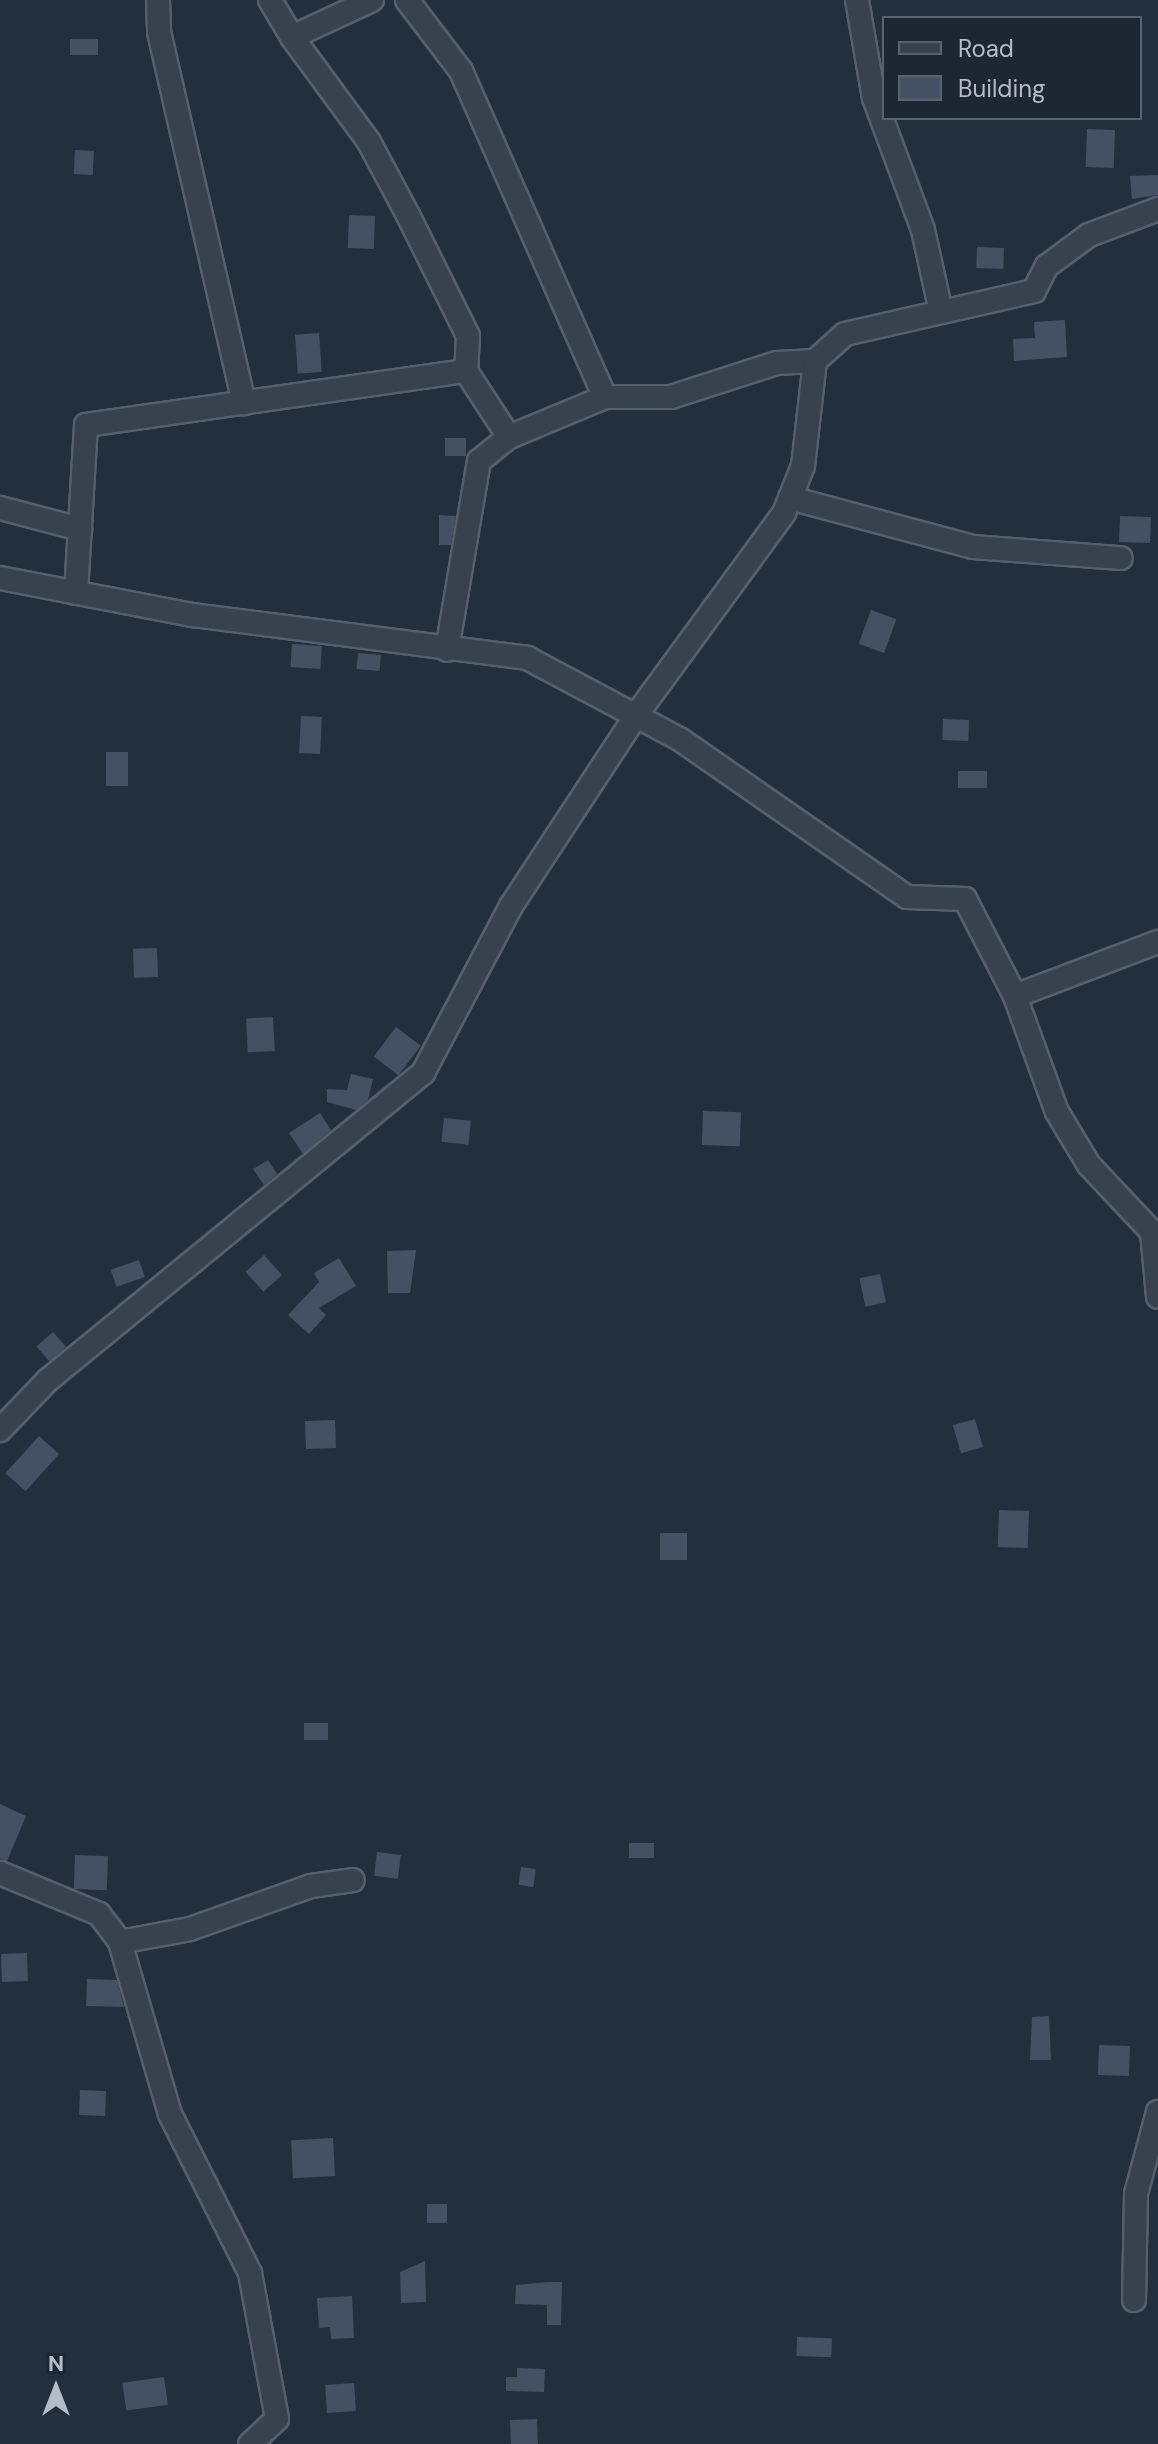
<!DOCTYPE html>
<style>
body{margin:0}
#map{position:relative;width:1158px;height:2444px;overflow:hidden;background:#242f3e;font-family:"DM Sans",sans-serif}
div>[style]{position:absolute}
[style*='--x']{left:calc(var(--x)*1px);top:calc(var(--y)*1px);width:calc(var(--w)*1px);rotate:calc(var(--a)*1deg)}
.building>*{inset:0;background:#455162;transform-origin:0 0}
.roads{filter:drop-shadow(2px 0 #565f6c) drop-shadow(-2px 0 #565f6c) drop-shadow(0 2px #565f6c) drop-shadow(0 -2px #565f6c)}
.street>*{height:22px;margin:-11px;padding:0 11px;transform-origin:11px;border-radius:11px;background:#38414e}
span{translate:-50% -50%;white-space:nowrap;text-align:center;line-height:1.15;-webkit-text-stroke:8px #1d2633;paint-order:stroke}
.legend{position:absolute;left:882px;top:16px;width:260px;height:104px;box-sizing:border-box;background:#1d2633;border:2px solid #59626f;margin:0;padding:10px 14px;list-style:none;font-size:24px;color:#b4bcc9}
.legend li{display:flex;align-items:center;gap:16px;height:40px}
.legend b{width:40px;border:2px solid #59626f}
.north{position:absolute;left:16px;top:2348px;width:80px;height:80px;-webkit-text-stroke:6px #1d2633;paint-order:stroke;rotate:0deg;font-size:22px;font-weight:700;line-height:32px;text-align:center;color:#b4bcc9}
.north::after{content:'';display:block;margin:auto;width:28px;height:36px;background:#b4bcc9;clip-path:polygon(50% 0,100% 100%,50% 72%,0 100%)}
</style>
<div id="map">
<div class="building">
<i style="left:70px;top:39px;width:28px;height:16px"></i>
<i style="left:1087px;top:129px;width:28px;height:38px;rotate:2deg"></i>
<i style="left:75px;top:150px;width:19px;height:24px;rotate:3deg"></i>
<i style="clip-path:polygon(1158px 175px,1158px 195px,1132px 199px,1130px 176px)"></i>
<i style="left:349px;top:215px;width:26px;height:33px;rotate:2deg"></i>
<i style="left:977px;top:247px;width:27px;height:21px;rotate:2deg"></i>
<i style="clip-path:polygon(1065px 320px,1067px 357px,1014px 361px,1013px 339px,1035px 338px,1034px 322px)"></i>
<i style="left:319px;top:333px;width:39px;height:24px;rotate:86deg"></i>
<i style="left:466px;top:438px;width:18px;height:21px;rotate:90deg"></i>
<i style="clip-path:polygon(439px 515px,456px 516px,451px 545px,439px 545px)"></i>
<i style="left:1120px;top:516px;width:31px;height:26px;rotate:2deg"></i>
<i style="left:871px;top:610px;width:27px;height:36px;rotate:20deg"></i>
<i style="left:292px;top:644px;width:30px;height:23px;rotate:4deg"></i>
<i style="left:358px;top:653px;width:23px;height:16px;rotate:5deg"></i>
<i style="left:301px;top:716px;width:21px;height:37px;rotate:3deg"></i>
<i style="left:943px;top:719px;width:26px;height:21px;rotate:2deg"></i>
<i style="left:106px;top:752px;width:22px;height:34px"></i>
<i style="left:958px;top:771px;width:29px;height:17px"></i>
<i style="left:157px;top:948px;width:29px;height:24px;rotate:88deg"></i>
<i style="left:273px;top:1017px;width:34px;height:27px;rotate:87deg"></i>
<i style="left:396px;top:1027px;width:31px;height:37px;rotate:37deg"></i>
<i style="clip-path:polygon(351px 1074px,373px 1079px,368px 1100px,356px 1110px,327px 1102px,327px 1089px,347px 1090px)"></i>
<i style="left:703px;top:1111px;width:38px;height:34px;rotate:2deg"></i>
<i style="clip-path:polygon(320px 1113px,331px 1130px,303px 1154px,289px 1133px)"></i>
<i style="left:444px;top:1118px;width:27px;height:24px;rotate:6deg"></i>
<i style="clip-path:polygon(268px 1160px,277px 1174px,264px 1185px,253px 1169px)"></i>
<i style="clip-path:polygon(416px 1250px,410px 1293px,388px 1293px,387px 1251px)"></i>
<i style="left:264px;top:1255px;width:27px;height:25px;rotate:48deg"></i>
<i style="clip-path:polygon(339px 1258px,356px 1286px,319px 1308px,326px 1315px,309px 1334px,288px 1315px,319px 1282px,314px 1273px)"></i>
<i style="left:139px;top:1260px;width:18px;height:30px;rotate:71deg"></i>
<i style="left:880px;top:1274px;width:29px;height:21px;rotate:78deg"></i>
<i style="left:53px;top:1332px;width:20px;height:22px;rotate:49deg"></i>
<i style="left:975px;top:1419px;width:29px;height:23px;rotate:74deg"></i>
<i style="left:335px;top:1420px;width:28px;height:30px;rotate:88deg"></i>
<i style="left:39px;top:1436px;width:27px;height:50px;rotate:42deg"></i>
<i style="left:999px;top:1510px;width:30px;height:37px;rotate:2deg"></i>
<i style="left:687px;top:1533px;width:27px;height:27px;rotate:90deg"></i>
<i style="left:304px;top:1723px;width:24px;height:17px"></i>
<i style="clip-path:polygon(0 1804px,26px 1816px,7px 1861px,0 1859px)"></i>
<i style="left:629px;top:1843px;width:25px;height:15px"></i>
<i style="left:377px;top:1852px;width:24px;height:24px;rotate:7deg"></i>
<i style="left:75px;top:1855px;width:33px;height:34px;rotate:2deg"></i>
<i style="left:521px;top:1867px;width:15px;height:18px;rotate:8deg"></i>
<i style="left:27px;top:1953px;width:28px;height:26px;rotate:88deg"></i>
<i style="clip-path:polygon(87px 1979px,117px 1980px,124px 2007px,86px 2006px)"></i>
<i style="clip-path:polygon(1049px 2016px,1051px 2060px,1030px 2060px,1032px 2017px)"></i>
<i style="left:1099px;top:2045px;width:31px;height:30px;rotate:2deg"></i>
<i style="left:80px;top:2090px;width:26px;height:25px;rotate:2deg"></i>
<i style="left:333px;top:2138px;width:38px;height:42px;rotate:87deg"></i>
<i style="left:447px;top:2204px;width:19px;height:20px;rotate:90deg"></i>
<i style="clip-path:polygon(425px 2261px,426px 2302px,401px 2303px,400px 2272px)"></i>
<i style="clip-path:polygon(548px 2282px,562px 2282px,561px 2325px,547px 2325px,547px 2305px,515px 2304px,516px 2285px)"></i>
<i style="clip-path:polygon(352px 2296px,354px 2338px,331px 2339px,330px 2327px,319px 2328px,317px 2298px)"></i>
<i style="left:797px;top:2337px;width:35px;height:19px;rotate:2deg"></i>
<i style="clip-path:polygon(517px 2368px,545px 2369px,544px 2392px,506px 2391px,506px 2377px,517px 2377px)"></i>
<i style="left:164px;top:2377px;width:28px;height:42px;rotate:82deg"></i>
<i style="left:354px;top:2383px;width:28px;height:29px;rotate:86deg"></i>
<i style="left:537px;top:2419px;width:25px;height:27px;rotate:88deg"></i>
</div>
<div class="roads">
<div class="street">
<i style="--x:158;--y:0;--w:32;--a:88"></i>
<i style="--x:159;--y:32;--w:381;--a:77.1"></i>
<i style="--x:270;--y:0;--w:43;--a:59.3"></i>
<i style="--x:372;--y:0;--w:88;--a:155.2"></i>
<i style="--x:292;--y:37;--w:130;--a:53.7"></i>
<i style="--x:369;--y:142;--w:83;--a:61.9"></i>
<i style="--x:408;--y:215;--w:135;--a:63.6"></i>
<i style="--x:468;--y:336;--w:35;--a:93"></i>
<i style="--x:407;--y:0;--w:89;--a:52.7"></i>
<i style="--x:461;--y:71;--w:356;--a:66.2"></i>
<i style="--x:857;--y:0;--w:99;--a:80.2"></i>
<i style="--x:874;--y:98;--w:141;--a:69.6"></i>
<i style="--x:923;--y:230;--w:84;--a:77.6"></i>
<i style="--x:790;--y:498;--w:189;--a:15"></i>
<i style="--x:973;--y:547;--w:148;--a:4.3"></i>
<i style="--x:0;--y:508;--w:83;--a:14.7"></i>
<i style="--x:0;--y:578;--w:197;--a:10.9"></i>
<i style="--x:193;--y:615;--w:337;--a:7.3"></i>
<i style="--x:527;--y:658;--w:174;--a:28"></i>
<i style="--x:681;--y:740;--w:275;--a:34.8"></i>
<i style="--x:907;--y:897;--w:58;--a:2"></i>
<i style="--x:965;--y:899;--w:109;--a:62.7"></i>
<i style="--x:1015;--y:996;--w:123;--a:70.1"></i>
<i style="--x:1057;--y:1112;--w:62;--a:58.9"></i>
<i style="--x:1089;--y:1165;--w:92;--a:46.8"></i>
<i style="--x:1152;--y:1232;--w:65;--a:84.7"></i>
<i style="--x:76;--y:593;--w:168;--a:-86.6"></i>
<i style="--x:86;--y:425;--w:384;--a:-8.1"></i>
<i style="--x:466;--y:371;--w:79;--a:56.9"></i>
<i style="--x:447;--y:650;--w:192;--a:-80.4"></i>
<i style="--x:479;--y:461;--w:38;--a:-39"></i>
<i style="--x:509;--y:437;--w:104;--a:-22.6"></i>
<i style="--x:605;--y:397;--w:66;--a:0"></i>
<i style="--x:671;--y:397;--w:111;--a:-17.8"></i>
<i style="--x:777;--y:363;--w:38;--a:-3"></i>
<i style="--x:1015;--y:996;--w:153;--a:-20.7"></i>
<i style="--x:0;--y:1430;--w:69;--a:-46.2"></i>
<i style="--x:48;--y:1380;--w:485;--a:-39.3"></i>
<i style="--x:423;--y:1073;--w:189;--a:-62.2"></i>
<i style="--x:511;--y:906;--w:230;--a:-56.7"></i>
<i style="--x:637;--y:714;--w:249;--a:-53.8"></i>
<i style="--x:784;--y:513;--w:51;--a:-68"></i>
<i style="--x:803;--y:466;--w:106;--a:-83.5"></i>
<i style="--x:815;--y:361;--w:40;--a:-42"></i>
<i style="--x:845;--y:334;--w:194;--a:-12.8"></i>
<i style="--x:1034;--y:291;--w:28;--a:-63"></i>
<i style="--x:1047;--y:266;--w:52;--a:-36.4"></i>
<i style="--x:1089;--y:235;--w:74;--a:-20.6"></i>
<i style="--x:0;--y:1873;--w:107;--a:22.5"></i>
<i style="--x:99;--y:1914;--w:35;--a:53"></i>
<i style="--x:120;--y:1942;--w:179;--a:73.8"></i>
<i style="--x:170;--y:2114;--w:178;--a:63.3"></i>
<i style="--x:250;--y:2273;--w:148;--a:79.5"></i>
<i style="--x:277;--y:2419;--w:37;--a:137"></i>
<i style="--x:120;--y:1942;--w:71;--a:-10.5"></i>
<i style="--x:190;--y:1929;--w:128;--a:-19.6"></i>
<i style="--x:311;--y:1886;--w:42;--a:-8.1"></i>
<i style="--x:1134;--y:2300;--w:106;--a:-88.9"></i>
<i style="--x:1136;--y:2194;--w:85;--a:-75"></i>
</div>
</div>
<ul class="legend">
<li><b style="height:10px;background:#38414e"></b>Road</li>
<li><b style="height:22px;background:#455162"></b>Building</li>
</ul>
<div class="north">N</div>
</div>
